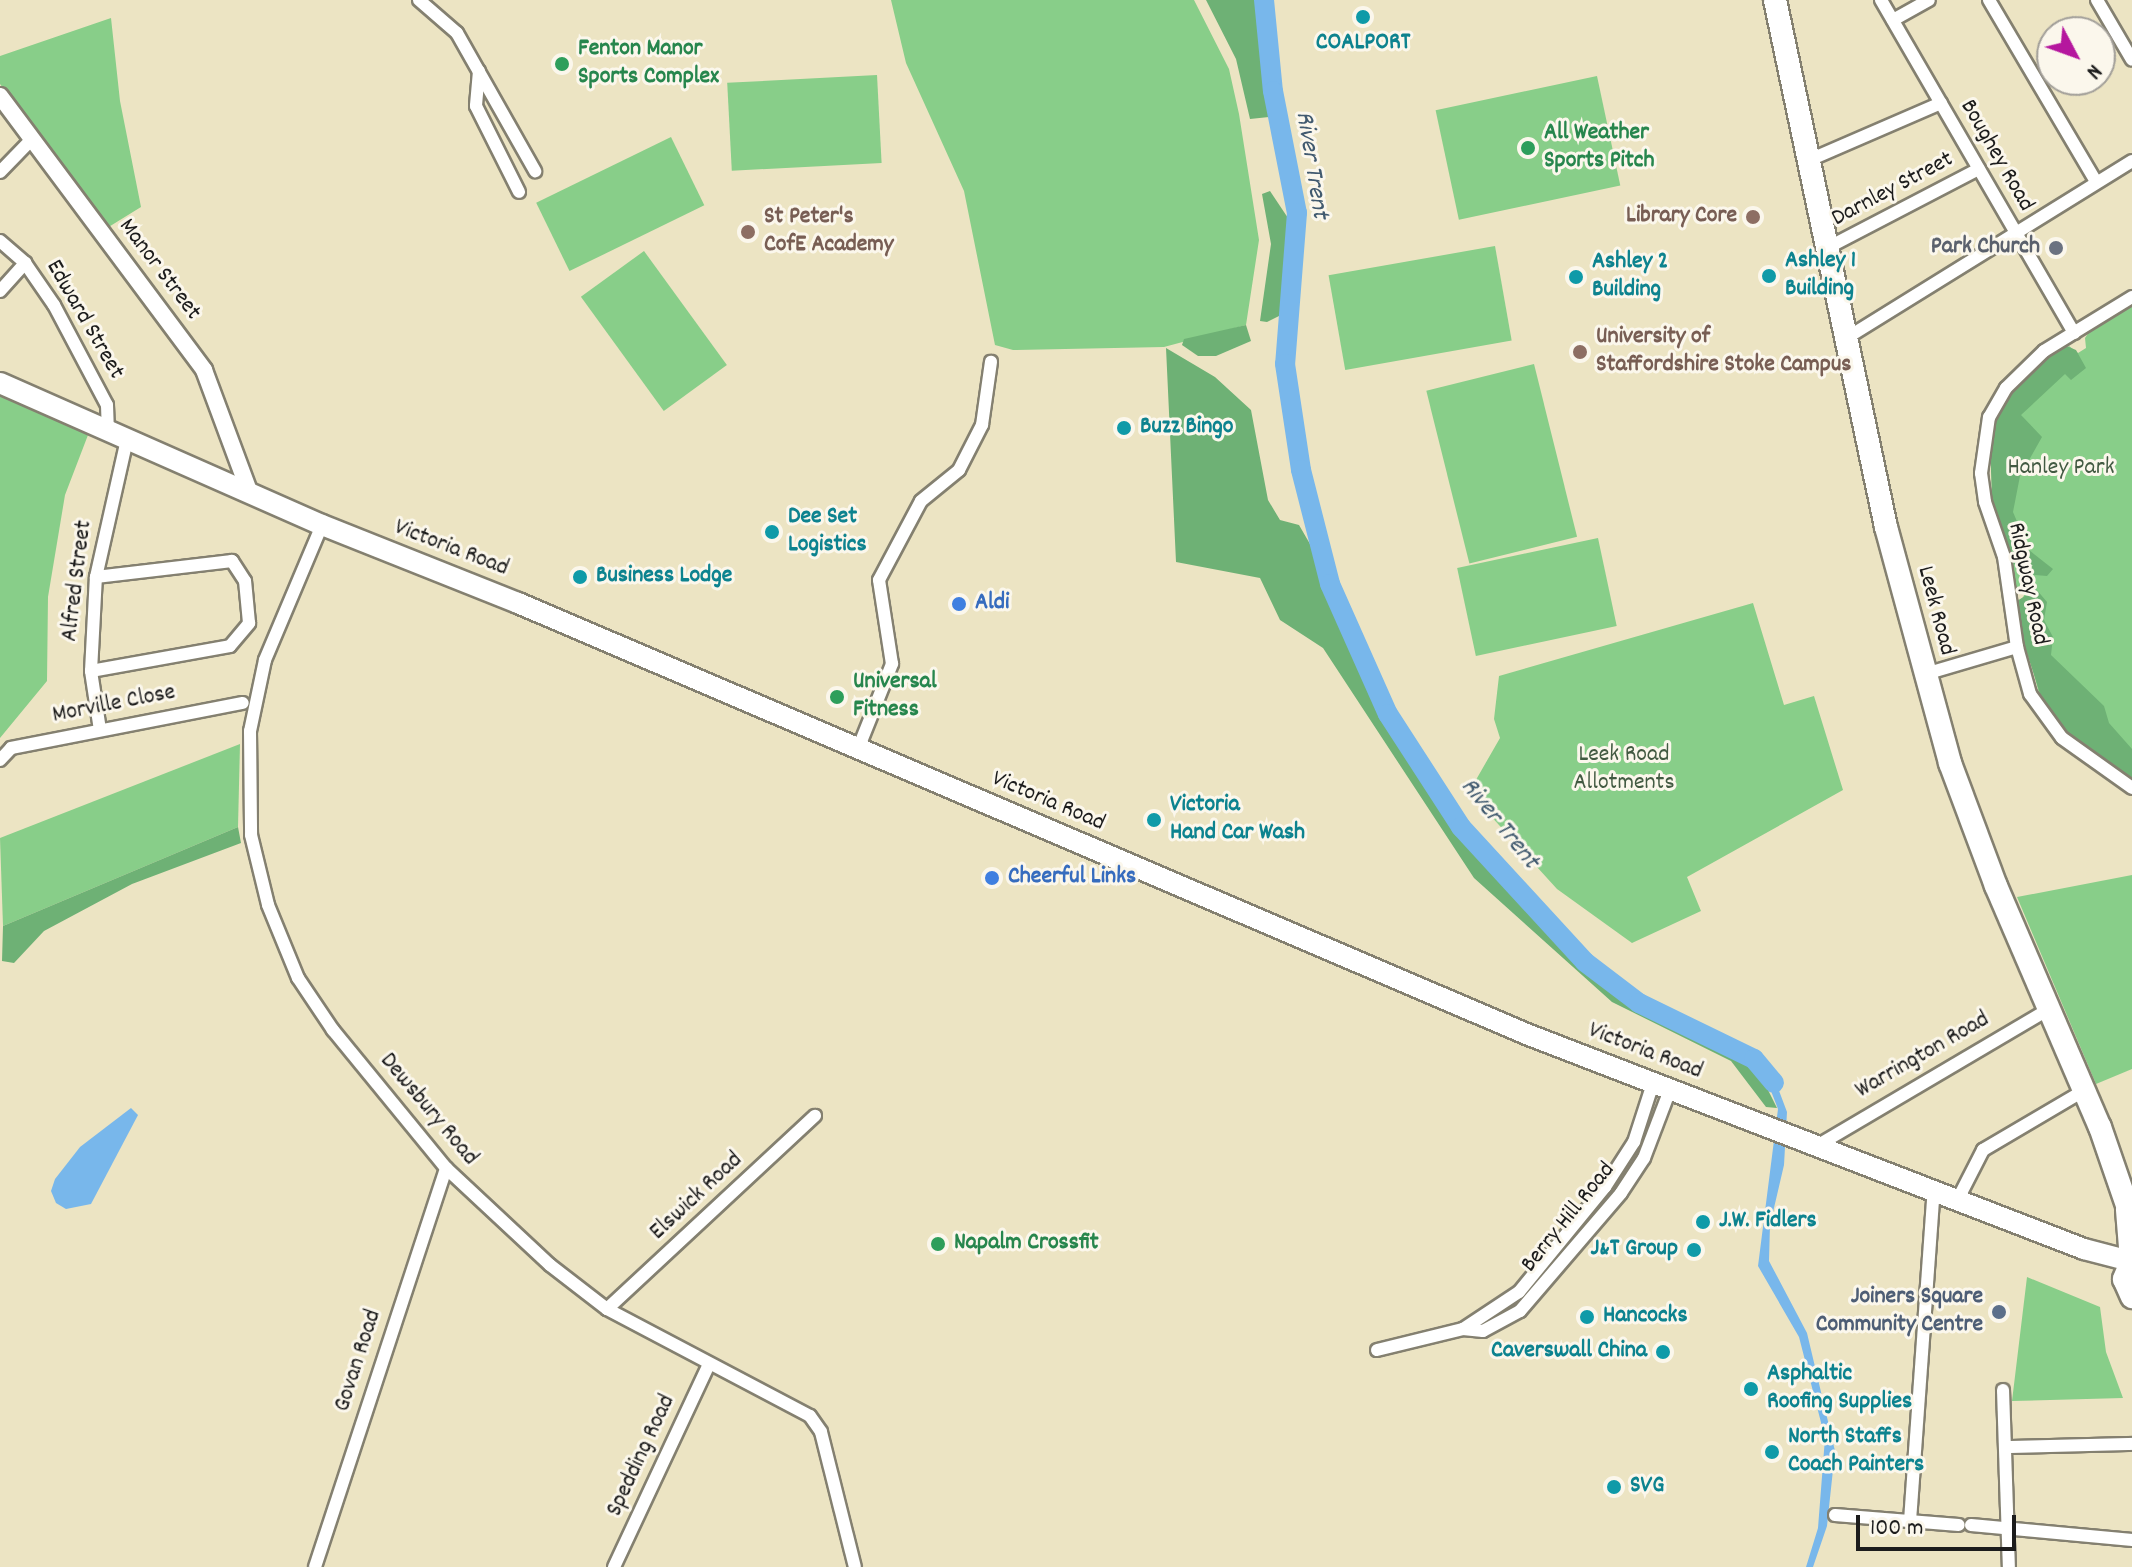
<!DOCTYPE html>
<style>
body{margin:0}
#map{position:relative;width:2132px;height:1567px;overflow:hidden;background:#ece4c3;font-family:Dekko,sans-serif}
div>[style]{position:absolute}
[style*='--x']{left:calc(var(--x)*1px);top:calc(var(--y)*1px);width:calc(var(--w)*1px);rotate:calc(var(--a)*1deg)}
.green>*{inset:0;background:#88ce89;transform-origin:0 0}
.forest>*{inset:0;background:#6eb175}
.water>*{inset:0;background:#78b7eb}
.river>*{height:20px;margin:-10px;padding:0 10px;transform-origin:10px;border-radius:10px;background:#78b7eb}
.roads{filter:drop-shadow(2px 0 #848070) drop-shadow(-2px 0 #848070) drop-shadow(0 2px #848070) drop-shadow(0 -2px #848070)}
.minor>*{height:12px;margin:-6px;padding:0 6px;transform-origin:6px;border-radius:6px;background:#fff}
.tertiary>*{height:16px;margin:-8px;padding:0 8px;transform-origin:8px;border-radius:8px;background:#fff}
.primary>*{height:20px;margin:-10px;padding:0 10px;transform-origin:10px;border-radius:10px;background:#fff}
.trunk>*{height:22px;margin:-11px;padding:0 11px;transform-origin:11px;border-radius:11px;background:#fff}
.dots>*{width:22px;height:22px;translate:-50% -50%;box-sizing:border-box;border:4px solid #fbf7ec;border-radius:50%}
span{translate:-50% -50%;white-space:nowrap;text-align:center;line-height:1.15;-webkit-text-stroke:6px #fbf7ec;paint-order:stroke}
.culture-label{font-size:24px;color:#0d838f;font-weight:700}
.left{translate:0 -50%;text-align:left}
.right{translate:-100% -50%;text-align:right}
.leisure-label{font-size:24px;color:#27864d;font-weight:700}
.street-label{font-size:24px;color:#1c1c1c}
.education-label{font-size:24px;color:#785e54;font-weight:700}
.worship-label{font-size:24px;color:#5b616d;font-weight:700}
.park-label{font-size:24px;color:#425a42}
.shop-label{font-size:24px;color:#366cbe;font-weight:700}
.service-label{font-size:24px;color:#4e5e75;font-weight:700}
.water-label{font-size:26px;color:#415a6f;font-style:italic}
.north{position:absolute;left:2036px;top:16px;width:80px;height:80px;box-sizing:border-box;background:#fbf7ec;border:2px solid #a29f99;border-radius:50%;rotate:131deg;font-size:22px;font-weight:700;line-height:32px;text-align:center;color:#1c1c1c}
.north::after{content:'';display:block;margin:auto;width:28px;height:36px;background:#b5179e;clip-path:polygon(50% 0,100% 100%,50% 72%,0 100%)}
.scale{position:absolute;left:1856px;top:1515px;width:160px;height:36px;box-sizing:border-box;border:4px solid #1c1c1c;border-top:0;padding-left:10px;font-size:24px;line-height:28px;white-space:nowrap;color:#1c1c1c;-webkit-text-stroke:6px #fbf7ec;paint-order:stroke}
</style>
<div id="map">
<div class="green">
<i style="clip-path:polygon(891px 0,1194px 0,1229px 69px,1239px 114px,1259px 240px,1246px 325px,1164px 347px,1013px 350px,995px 345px,964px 191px,906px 63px)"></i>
<i style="clip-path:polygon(111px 18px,120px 101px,141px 207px,107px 228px,0 84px,0 56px)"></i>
<i style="left:877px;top:75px;width:88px;height:150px;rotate:87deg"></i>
<i style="left:1597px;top:76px;width:112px;height:165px;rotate:78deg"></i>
<i style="left:671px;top:137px;width:76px;height:150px;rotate:64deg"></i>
<i style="left:1495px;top:246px;width:96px;height:169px;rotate:80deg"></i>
<i style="left:644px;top:251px;width:141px;height:78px;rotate:54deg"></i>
<i style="clip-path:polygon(2132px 305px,2132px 779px,2064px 731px,2039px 694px,2018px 608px,2026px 591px,2021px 585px,2016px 590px,1992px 501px,1998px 415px,2014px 390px,2069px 346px,2078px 353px,2086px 348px,2085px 338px,2091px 329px)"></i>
<i style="left:1534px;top:364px;width:178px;height:111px;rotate:76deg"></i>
<i style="clip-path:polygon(0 395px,88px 435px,65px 495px,48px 597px,47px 681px,0 738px)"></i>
<i style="left:1598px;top:538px;width:90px;height:144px;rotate:78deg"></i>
<i style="clip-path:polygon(1753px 603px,1784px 705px,1814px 696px,1843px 790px,1687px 877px,1701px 911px,1632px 943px,1557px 889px,1469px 792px,1500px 738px,1494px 719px,1499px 676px)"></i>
<i style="clip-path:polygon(240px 744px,238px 827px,3px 926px,0 838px)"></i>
<i style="clip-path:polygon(2132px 875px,2132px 1069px,2096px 1084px,2017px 897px)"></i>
<i style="clip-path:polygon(2027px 1277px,2100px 1307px,2106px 1352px,2123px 1398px,2012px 1401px)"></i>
</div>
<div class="forest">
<i style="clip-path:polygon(1206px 0,1259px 0,1269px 117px,1250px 119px,1236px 59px)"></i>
<i style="clip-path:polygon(1270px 191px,1290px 221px,1291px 265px,1287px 297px,1279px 316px,1267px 322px,1260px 321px,1271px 244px,1262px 194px)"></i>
<i style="clip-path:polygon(1246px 325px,1251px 341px,1216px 356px,1198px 356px,1182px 345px,1184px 339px)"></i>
<i style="clip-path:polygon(2064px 345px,2076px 350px,2086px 368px,2071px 380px,2065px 374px,2021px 415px,2042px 437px,2020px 476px,2013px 512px,2029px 550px,2053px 569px,2047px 576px,2024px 574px,2012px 562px,1992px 501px,1990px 442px,1998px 415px,2014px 390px,2029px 370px)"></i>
<i style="clip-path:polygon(1166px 348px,1215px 377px,1251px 410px,1268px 500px,1280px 520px,1299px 525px,1310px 544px,1338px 621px,1386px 721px,1460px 834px,1598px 978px,1640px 1008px,1758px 1070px,1777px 1108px,1766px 1107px,1731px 1061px,1612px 1002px,1474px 878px,1323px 648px,1280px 620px,1260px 578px,1176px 562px)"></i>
<i style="clip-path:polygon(2036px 589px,2047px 602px,2044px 620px,2053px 637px,2051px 655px,2104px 706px,2109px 723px,2132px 749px,2132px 779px,2082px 747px,2044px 706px,2024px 644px,2017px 601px)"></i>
<i style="clip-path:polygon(238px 827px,241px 843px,132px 884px,44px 931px,14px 963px,2px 961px,3px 926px)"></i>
</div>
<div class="water">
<i style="clip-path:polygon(1757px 1055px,1772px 1072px,1787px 1112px,1784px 1165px,1770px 1225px,1769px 1261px,1807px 1333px,1835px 1451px,1827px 1526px,1813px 1567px,1806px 1567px,1818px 1528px,1825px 1438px,1799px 1337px,1758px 1266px,1778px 1109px)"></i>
<i style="clip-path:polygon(131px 1108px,138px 1115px,91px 1204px,66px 1209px,56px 1203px,51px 1191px,55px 1179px,80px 1147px)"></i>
</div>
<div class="river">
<i style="--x:1264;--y:0;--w:91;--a:84.4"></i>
<i style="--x:1273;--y:91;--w:124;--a:78.9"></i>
<i style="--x:1297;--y:213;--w:151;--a:94.5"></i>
<i style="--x:1285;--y:364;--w:107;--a:81.4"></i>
<i style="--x:1301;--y:470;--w:118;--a:75.7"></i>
<i style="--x:1330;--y:584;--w:142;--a:66"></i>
<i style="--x:1388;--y:714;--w:135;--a:57.1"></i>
<i style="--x:1461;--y:827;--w:183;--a:47.4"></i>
<i style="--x:1585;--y:962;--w:68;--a:37.2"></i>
<i style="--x:1639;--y:1003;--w:128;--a:26"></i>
<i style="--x:1754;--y:1059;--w:31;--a:50"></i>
</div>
<div class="roads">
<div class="minor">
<i style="--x:419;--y:0;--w:50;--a:41"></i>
<i style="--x:457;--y:33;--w:159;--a:60.5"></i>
<i style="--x:1881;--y:0;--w:385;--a:59.9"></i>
<i style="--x:1989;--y:0;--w:211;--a:59.5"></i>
<i style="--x:2097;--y:0;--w:69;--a:59.7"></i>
<i style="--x:1893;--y:20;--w:41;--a:-29.1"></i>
<i style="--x:479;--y:71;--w:35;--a:95"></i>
<i style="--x:476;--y:106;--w:96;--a:63.4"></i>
<i style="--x:1807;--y:161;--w:146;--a:-23.4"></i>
<i style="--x:0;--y:172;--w:46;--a:-45.9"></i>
<i style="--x:0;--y:241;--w:33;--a:41"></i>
<i style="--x:25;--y:263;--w:51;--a:55.4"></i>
<i style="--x:54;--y:305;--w:113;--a:62.1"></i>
<i style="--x:107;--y:405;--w:26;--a:88"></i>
<i style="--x:1827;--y:248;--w:171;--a:-27.5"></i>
<i style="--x:0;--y:291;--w:38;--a:-48"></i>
<i style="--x:2132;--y:297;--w:103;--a:148.5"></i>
<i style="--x:2044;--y:351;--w:53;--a:135.8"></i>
<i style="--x:2006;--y:388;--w:34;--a:120"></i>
<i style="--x:1989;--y:417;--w:57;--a:98.1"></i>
<i style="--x:1981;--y:473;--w:29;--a:82"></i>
<i style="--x:1985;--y:502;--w:58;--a:70.9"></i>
<i style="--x:2004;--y:557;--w:91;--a:81.8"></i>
<i style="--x:2017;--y:647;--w:49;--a:74.5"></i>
<i style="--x:2030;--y:694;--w:54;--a:54"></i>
<i style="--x:2062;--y:738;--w:86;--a:35.5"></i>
<i style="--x:1845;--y:339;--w:338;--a:-31.8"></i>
<i style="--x:322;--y:525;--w:147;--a:112.9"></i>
<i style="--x:265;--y:660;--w:73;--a:101.9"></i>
<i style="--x:250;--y:731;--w:104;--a:89.4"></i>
<i style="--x:251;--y:835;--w:72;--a:76.3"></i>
<i style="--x:268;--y:905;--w:79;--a:67.7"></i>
<i style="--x:298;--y:978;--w:63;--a:56.1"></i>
<i style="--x:333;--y:1030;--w:178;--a:50.7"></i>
<i style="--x:446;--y:1168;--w:142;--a:43"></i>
<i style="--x:550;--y:1265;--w:72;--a:37.7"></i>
<i style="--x:607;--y:1309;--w:229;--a:27.8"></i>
<i style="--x:810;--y:1416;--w:19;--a:55"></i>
<i style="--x:821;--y:1432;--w:139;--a:75.9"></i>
<i style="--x:91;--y:671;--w:141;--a:-10.2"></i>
<i style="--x:230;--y:646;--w:30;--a:-50"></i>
<i style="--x:249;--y:623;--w:42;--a:-95.4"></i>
<i style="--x:245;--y:581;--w:24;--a:-123"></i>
<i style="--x:232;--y:561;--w:137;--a:173.3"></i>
<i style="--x:1925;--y:674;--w:96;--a:-16.4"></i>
<i style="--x:100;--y:730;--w:60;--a:-98.7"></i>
<i style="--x:91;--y:671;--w:94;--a:-87"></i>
<i style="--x:96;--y:577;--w:141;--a:-77.3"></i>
<i style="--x:858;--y:749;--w:92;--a:-68.2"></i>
<i style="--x:892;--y:664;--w:85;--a:-98.8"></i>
<i style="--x:879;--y:580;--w:89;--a:-62"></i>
<i style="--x:921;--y:501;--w:49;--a:-39.2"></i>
<i style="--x:959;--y:470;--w:51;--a:-62.9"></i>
<i style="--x:982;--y:425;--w:64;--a:-81.9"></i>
<i style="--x:0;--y:760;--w:16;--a:-47"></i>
<i style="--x:11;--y:748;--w:236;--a:-11"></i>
<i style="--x:1820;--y:1144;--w:266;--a:-30.5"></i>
<i style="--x:1959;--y:1197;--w:53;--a:-62.9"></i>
<i style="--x:1983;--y:1150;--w:118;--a:-30.5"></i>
<i style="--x:607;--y:1309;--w:284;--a:-42.9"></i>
<i style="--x:1463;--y:1329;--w:67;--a:-33.5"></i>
<i style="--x:1519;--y:1292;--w:136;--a:-50.7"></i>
<i style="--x:1605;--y:1187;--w:54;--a:-57.2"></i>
<i style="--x:1634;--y:1142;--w:62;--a:-72.1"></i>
<i style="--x:1377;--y:1350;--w:89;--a:-13.7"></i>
<i style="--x:1463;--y:1329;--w:20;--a:6"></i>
<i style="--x:1483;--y:1331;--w:42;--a:-28.4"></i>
<i style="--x:1520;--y:1311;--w:155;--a:-49.4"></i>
<i style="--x:1621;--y:1193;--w:42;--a:-56.7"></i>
<i style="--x:1644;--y:1158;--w:73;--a:-69.1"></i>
<i style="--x:2003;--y:1390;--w:177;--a:88.1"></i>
<i style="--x:2007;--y:1447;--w:125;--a:-1.4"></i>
<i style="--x:1835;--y:1515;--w:124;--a:4.6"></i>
<i style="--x:1910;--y:1521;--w:334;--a:-85.9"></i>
<i style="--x:1971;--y:1525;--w:162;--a:5.3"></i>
<i style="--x:315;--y:1567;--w:420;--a:-71.8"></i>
<i style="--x:614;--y:1567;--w:224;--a:-64.9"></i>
</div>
<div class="tertiary">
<i style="--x:0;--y:96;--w:342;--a:53.3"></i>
<i style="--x:204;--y:370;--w:129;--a:69.6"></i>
</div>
<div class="primary">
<i style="--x:0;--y:383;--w:352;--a:23.8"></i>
<i style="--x:322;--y:525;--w:211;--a:21.7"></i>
<i style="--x:518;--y:603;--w:1099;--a:23.14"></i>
<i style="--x:1529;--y:1035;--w:595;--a:21.09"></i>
<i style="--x:2084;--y:1249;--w:48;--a:14.6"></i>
</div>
<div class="trunk">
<i style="--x:1775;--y:0;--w:539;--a:78.11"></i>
<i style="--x:1886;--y:527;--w:245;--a:74.8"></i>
<i style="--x:1950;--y:763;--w:131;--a:69.5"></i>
<i style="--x:1996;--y:886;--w:262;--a:66.7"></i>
<i style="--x:2100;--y:1127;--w:98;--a:71"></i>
<i style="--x:2127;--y:1210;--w:50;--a:85.4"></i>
<i style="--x:2132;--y:1260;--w:21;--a:113"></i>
<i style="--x:2124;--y:1279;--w:20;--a:66"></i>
</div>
</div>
<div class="dots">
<i style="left:1363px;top:17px;background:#0f9aa8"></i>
<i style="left:562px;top:64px;background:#2e9e5b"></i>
<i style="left:1528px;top:148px;background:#2e9e5b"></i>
<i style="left:1753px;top:217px;background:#8d6e63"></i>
<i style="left:748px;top:232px;background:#8d6e63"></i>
<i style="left:2056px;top:248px;background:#6b7280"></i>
<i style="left:1769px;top:276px;background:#0f9aa8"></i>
<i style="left:1576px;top:277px;background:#0f9aa8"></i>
<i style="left:1580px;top:352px;background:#8d6e63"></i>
<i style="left:1124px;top:428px;background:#0f9aa8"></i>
<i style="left:772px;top:532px;background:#0f9aa8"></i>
<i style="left:580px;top:577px;background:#0f9aa8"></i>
<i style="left:959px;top:604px;background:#3f7fe0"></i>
<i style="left:837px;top:697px;background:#2e9e5b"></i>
<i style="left:1154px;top:820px;background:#0f9aa8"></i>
<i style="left:992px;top:878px;background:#3f7fe0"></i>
<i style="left:1703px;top:1222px;background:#0f9aa8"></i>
<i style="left:938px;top:1244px;background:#2e9e5b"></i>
<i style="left:1694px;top:1250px;background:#0f9aa8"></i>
<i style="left:1999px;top:1312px;background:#5c6f8a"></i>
<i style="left:1587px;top:1317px;background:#0f9aa8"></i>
<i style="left:1663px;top:1352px;background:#0f9aa8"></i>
<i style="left:1751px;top:1389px;background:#0f9aa8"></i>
<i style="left:1772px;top:1452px;background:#0f9aa8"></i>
<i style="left:1614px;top:1487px;background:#0f9aa8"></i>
</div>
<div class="culture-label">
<span style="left:1363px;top:44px">COALPORT</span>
<span class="left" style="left:1785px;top:276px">Ashley 1<br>Building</span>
<span class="left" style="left:1592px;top:277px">Ashley 2<br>Building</span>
<span class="left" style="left:1140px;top:428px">Buzz Bingo</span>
<span class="left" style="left:788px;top:532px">Dee Set<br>Logistics</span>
<span class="left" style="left:596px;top:577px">Business Lodge</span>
<span class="left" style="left:1170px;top:820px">Victoria<br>Hand Car Wash</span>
<span class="left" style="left:1719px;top:1222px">J.W. Fidlers</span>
<span class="right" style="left:1678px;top:1250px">J&amp;T Group</span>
<span class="left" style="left:1603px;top:1317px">Hancocks</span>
<span class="right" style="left:1647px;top:1352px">Caverswall China</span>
<span class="left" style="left:1767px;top:1389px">Asphaltic<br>Roofing Supplies</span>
<span class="left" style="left:1788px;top:1452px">North Staffs<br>Coach Painters</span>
<span class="left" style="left:1630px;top:1487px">SVG</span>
</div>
<div class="leisure-label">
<span class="left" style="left:578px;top:64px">Fenton Manor<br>Sports Complex</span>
<span class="left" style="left:1544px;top:148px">All Weather<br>Sports Pitch</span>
<span class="left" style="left:853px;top:697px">Universal<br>Fitness</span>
<span class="left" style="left:954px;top:1244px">Napalm Crossfit</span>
</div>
<div class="street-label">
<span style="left:1996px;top:156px;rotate:60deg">Boughey Road</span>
<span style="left:1893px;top:190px;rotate:-28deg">Darnley Street</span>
<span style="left:159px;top:270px;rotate:53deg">Manor Street</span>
<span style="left:84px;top:320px;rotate:60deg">Edward Street</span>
<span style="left:451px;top:549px;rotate:21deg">Victoria Road</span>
<span style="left:78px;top:581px;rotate:-83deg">Alfred Street</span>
<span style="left:2027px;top:584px;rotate:78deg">Ridgway Road</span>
<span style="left:1935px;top:611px;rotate:75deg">Leek Road</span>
<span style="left:114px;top:705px;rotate:-11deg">Morville Close</span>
<span style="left:1048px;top:802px;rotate:23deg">Victoria Road</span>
<span style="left:1645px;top:1052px;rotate:21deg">Victoria Road</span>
<span style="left:1923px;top:1056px;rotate:-30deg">Warrington Road</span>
<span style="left:428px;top:1110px;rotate:50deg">Dewsbury Road</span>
<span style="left:697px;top:1197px;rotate:-43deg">Elswick Road</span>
<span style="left:1569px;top:1218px;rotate:-51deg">Berry Hill Road</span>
<span style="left:359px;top:1361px;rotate:-72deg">Govan Road</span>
<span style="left:642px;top:1456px;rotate:-65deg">Spedding Road</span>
</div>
<div class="education-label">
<span class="right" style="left:1737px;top:217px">Library Core</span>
<span class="left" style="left:764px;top:232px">St Peter's<br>CofE Academy</span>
<span class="left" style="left:1596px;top:352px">University of<br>Staffordshire Stoke Campus</span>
</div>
<div class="worship-label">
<span class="right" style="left:2040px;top:248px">Park Church</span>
</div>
<div class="park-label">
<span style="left:2061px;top:469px">Hanley Park</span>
<span style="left:1624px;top:770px">Leek Road<br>Allotments</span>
</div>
<div class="shop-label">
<span class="left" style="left:975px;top:604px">Aldi</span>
<span class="left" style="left:1008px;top:878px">Cheerful Links</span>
</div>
<div class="service-label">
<span class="right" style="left:1983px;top:1312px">Joiners Square<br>Community Centre</span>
</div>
<div class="water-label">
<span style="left:1311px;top:165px;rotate:81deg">River Trent</span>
<span style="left:1499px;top:824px;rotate:51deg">River Trent</span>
</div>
<div class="north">N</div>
<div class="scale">100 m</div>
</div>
